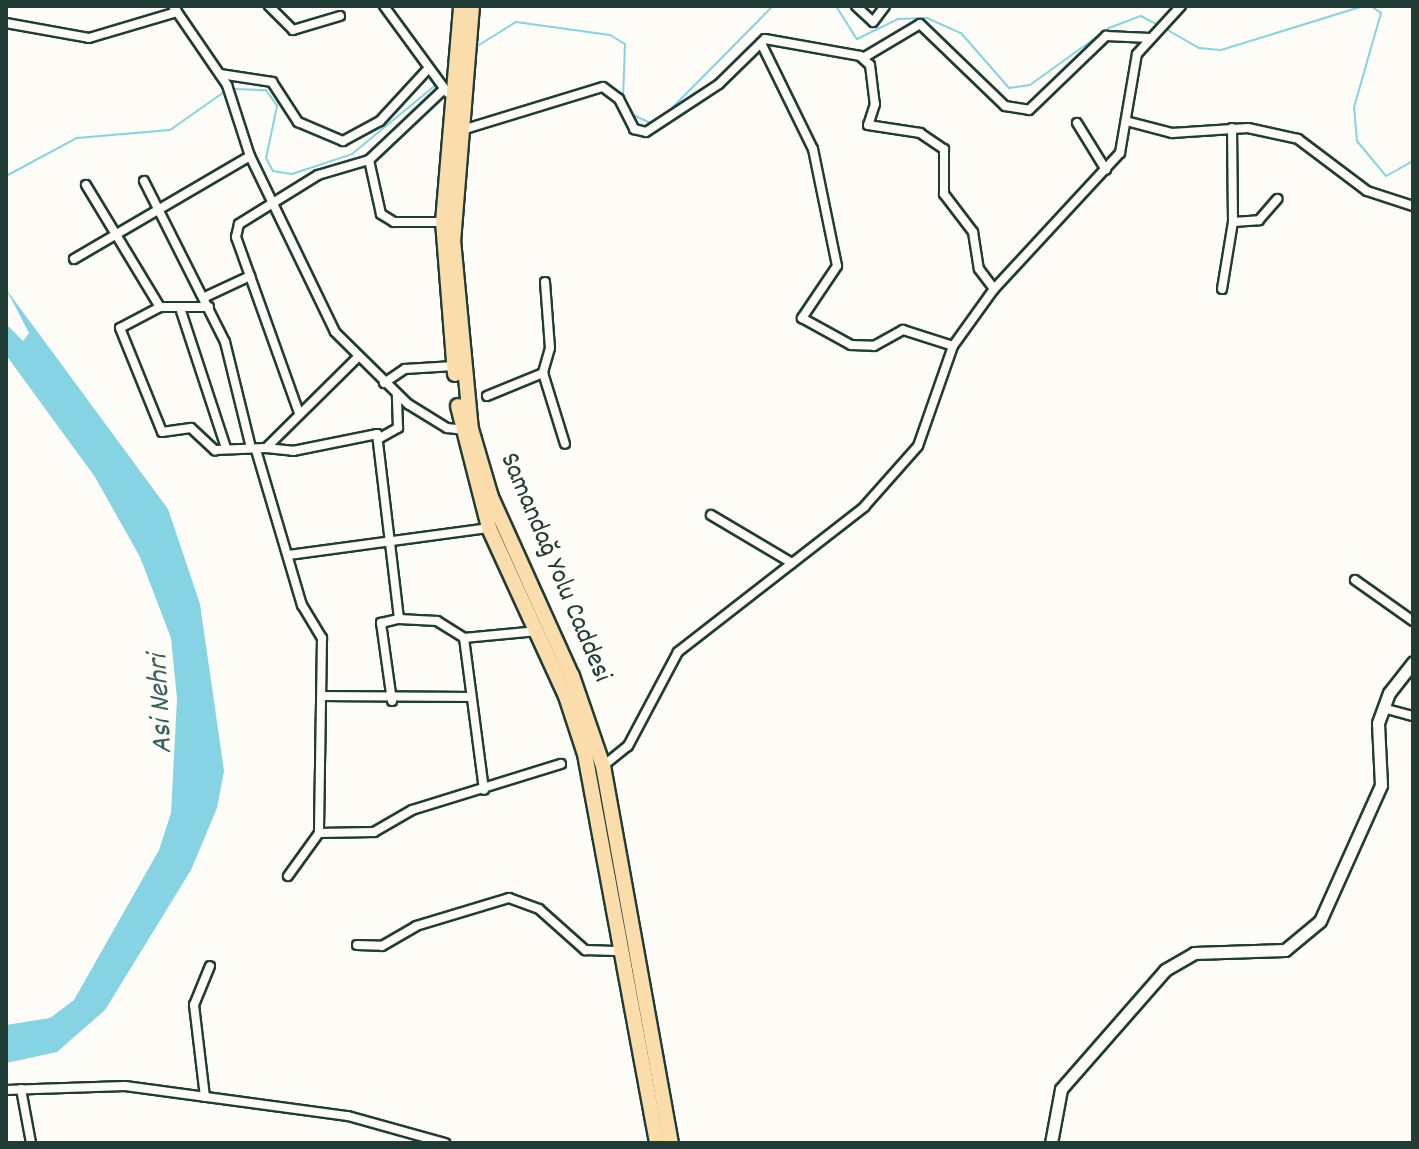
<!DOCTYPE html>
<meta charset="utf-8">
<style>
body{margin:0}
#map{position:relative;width:1419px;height:1149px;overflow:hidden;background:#fdfcf7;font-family:Dekko,sans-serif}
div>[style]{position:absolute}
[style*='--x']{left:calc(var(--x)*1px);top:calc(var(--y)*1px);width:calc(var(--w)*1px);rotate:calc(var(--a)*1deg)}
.water>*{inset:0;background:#85d3e3}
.stream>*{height:2px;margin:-1px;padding:0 1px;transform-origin:1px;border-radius:1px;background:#85d3e3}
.roads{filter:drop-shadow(2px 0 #1f3d34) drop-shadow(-2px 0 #1f3d34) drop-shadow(0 2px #1f3d34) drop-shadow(0 -2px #1f3d34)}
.street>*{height:8px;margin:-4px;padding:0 4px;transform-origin:4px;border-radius:4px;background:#fdfcf7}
.secondary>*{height:11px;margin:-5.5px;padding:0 5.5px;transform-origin:5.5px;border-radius:5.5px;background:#fdfcf7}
.highway>*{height:14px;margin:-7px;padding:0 7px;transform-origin:7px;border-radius:7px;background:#fbddab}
span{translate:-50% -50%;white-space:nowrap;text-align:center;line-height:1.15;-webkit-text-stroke:7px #fdfcf7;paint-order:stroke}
.street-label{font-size:28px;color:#1f3d34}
.water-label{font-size:30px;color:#386260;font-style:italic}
.frame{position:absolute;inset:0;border:8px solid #1f3d34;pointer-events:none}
</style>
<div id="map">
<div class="water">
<i style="clip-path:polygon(6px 289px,168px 509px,200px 604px,224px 771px,217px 808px,191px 870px,105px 1010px,57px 1052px,6px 1063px,6px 1025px,50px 1018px,74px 1000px,159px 850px,171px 813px,177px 699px,171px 638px,140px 557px,95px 477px,6px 355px,6px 324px,23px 341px,29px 333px)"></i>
</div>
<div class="stream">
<i style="--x:836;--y:6;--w:39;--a:58"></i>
<i style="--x:857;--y:39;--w:46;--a:-26"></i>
<i style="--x:898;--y:19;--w:29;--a:-2"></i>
<i style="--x:927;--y:18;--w:37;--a:24"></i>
<i style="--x:961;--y:33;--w:73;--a:48.9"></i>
<i style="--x:1009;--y:88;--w:21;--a:-8"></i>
<i style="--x:1030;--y:85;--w:97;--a:-35.8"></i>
<i style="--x:1109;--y:28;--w:34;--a:-21"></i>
<i style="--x:1141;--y:16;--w:19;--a:28"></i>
<i style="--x:1371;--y:6;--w:12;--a:35"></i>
<i style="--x:1381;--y:13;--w:98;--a:106"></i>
<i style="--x:1354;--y:107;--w:34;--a:85"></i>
<i style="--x:1357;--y:141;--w:45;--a:50.4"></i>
<i style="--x:1386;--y:176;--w:31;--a:-29"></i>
<i style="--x:1164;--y:28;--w:40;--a:29.7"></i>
<i style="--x:1199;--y:48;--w:22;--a:5"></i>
<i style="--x:1221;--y:50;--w:149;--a:-17.2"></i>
<i style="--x:474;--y:48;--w:49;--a:-31.8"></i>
<i style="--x:516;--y:22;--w:95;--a:7.9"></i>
<i style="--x:610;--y:35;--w:17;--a:31"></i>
<i style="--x:625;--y:44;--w:54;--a:92.1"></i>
<i style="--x:233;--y:89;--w:33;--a:2"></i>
<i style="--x:266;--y:90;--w:19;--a:55"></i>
<i style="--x:277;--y:106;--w:53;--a:101.9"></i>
<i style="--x:266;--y:158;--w:15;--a:62"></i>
<i style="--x:273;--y:171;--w:19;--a:9"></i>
<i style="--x:292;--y:174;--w:63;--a:-18.4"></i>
<i style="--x:352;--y:154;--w:112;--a:-39.5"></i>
<i style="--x:629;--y:113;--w:26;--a:25"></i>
<i style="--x:667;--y:113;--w:151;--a:-45.3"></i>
<i style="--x:6;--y:176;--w:81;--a:-28.2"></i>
<i style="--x:77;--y:138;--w:93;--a:-4.9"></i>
<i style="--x:170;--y:130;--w:70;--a:-35.1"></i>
</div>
<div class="roads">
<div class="street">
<i style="--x:173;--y:6;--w:96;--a:55.6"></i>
<i style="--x:227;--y:85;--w:75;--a:72.1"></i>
<i style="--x:250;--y:156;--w:195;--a:64.2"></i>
<i style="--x:335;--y:332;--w:103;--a:44.6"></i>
<i style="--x:408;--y:404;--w:46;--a:31.6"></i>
<i style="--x:447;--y:428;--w:19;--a:6"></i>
<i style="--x:269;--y:6;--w:34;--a:45"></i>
<i style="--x:293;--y:30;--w:49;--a:-16.6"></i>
<i style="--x:384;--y:6;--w:107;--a:53.8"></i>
<i style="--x:856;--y:6;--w:23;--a:43"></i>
<i style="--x:873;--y:22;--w:20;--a:-53"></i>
<i style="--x:6;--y:23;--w:84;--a:10.2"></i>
<i style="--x:89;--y:38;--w:92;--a:-16.5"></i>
<i style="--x:761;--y:43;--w:118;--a:63.9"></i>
<i style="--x:813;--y:149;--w:119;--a:78.4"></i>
<i style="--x:837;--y:266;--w:63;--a:123.9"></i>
<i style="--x:802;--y:318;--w:56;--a:28.9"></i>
<i style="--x:851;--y:345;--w:23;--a:2"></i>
<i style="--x:874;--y:346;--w:33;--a:-29"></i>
<i style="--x:903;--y:330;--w:52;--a:17.7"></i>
<i style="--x:863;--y:58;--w:66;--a:-30.8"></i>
<i style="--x:920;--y:24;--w:118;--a:44"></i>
<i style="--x:1005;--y:106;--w:24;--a:9"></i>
<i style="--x:1029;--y:110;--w:107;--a:-43.9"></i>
<i style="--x:1106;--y:36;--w:44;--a:2.6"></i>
<i style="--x:220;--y:74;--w:53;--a:8.7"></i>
<i style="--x:272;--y:82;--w:48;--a:57"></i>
<i style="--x:298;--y:122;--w:49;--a:22.9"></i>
<i style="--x:343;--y:141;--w:42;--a:-28.4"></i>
<i style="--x:380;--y:121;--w:68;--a:-47.4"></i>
<i style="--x:1126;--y:121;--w:48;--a:14.6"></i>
<i style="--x:1172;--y:133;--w:76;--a:-3.8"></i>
<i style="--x:1248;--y:128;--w:51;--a:12.4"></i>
<i style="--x:1298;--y:139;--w:86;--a:37"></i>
<i style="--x:1367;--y:191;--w:48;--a:18.1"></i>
<i style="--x:1077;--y:123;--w:55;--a:58.3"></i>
<i style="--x:462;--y:130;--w:147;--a:-17"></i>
<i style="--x:603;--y:87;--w:20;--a:37"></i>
<i style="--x:619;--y:99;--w:34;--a:63"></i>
<i style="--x:634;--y:129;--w:12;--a:14"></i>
<i style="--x:646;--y:132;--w:87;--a:-33.3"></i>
<i style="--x:719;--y:84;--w:64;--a:-44.4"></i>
<i style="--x:765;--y:39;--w:97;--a:10.1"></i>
<i style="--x:860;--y:56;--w:13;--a:42"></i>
<i style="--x:870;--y:65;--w:39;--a:83"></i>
<i style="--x:875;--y:104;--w:22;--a:108"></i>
<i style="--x:868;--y:125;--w:53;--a:8.7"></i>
<i style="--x:920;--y:133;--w:29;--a:34"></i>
<i style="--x:944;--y:149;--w:45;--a:90"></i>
<i style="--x:944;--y:194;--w:48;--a:52.7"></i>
<i style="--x:973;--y:232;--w:37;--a:81"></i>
<i style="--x:979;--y:269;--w:25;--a:53"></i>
<i style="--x:369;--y:160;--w:55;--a:77.5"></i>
<i style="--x:381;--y:214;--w:15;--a:32"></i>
<i style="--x:394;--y:222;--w:49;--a:0"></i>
<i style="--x:144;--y:181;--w:180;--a:63.3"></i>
<i style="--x:225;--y:342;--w:105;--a:76.2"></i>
<i style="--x:86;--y:185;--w:143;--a:58.8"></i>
<i style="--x:1233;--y:222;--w:26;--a:-4"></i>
<i style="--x:1259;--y:220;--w:28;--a:-49"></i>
<i style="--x:74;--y:259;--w:204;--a:-30.3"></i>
<i style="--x:545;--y:282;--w:66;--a:85.7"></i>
<i style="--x:550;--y:348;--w:26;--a:106"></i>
<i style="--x:543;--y:373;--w:74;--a:72.8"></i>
<i style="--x:1222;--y:289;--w:68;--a:-80.7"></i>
<i style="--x:1233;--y:222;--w:94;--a:-90.6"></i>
<i style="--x:205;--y:297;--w:50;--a:-25"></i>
<i style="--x:209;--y:307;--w:49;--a:180"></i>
<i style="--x:160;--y:307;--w:45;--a:152.3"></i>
<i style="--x:120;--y:328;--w:112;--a:68"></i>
<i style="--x:162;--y:432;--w:29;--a:-8"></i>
<i style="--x:191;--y:428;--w:33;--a:43"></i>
<i style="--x:215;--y:450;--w:51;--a:-2.2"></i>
<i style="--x:266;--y:448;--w:127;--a:-44.7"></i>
<i style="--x:181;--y:311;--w:144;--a:71.8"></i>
<i style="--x:384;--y:383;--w:25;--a:-34"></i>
<i style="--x:405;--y:369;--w:49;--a:-3.5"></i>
<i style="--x:487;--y:396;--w:61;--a:-22.3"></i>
<i style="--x:299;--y:413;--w:187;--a:-109.7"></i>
<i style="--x:236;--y:237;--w:13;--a:-77"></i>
<i style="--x:239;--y:224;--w:93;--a:-31.8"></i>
<i style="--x:318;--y:175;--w:53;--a:-16.4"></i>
<i style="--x:369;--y:160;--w:103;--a:-43.4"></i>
<i style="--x:378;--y:439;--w:23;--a:-29"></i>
<i style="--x:398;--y:428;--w:34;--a:-92"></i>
<i style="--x:266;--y:448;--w:27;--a:6"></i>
<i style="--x:293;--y:451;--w:86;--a:-11.4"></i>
<i style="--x:377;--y:434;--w:186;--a:83.2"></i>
<i style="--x:399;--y:619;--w:38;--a:3"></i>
<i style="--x:437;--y:621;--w:32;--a:32"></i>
<i style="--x:464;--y:638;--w:153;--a:82.5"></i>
<i style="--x:256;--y:450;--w:162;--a:73.5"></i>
<i style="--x:302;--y:605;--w:39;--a:59"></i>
<i style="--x:322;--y:638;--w:195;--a:90.9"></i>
<i style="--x:711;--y:515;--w:94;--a:30.7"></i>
<i style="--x:289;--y:555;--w:202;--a:-7.7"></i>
<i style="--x:1355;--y:580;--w:71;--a:35.3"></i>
<i style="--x:464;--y:638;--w:74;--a:-5.4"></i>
<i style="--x:323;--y:696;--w:148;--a:0.4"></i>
<i style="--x:392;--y:701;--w:79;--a:-98"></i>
<i style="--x:381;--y:623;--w:18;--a:-13"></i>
<i style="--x:1383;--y:708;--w:31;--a:15"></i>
<i style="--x:603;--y:766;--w:32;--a:-39"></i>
<i style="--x:628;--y:746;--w:106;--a:-62"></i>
<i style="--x:678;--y:652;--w:236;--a:-37.9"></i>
<i style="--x:864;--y:507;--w:81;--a:-48.5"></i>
<i style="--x:918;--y:446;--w:106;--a:-70.7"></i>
<i style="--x:953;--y:346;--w:70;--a:-54.3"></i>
<i style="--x:994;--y:289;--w:185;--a:-47.2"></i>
<i style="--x:1120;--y:153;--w:100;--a:-80.3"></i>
<i style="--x:1137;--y:54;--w:65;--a:-47.5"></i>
<i style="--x:288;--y:876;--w:53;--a:-54.2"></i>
<i style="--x:319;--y:833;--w:55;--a:-1"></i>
<i style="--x:374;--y:832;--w:44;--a:-30.1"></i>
<i style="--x:412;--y:810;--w:156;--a:-17.2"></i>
<i style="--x:357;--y:945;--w:25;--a:2"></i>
<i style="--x:382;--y:946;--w:39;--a:-30"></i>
<i style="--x:416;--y:926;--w:97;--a:-16.8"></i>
<i style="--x:509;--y:898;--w:32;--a:20"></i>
<i style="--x:539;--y:909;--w:62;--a:41.7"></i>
<i style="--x:585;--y:950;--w:38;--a:2"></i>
<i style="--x:21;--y:1089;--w:55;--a:79.5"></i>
<i style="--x:6;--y:1090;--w:119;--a:-1.9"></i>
<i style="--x:125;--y:1086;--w:225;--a:7.7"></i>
<i style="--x:348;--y:1116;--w:101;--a:15.6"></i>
<i style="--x:205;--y:1097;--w:93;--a:-96.8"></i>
<i style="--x:194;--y:1005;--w:42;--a:-67.7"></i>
</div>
<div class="secondary">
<i style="--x:1051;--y:1143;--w:55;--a:-79.5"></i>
<i style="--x:1061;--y:1089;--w:158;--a:-48.8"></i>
<i style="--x:1165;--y:970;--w:34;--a:-30"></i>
<i style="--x:1194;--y:953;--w:91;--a:-1.9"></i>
<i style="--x:1285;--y:950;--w:45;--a:-39.6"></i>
<i style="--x:1320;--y:921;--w:149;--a:-65.8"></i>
<i style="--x:1381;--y:785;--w:62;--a:-92.8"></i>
<i style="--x:1378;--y:723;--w:32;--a:-70"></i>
<i style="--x:1389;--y:693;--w:39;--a:-52"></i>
</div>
<div class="highway">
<i style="--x:472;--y:6;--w:235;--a:94.6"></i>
<i style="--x:453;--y:240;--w:190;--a:84.6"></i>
<i style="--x:471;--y:429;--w:71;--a:73.6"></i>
<i style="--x:491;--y:497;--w:196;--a:65.7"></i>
<i style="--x:572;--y:676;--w:95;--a:71"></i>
<i style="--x:603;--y:766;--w:383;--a:79.8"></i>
<i style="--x:455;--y:374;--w:152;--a:-94.5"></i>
<i style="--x:443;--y:222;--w:217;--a:-85.2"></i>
<i style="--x:458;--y:406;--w:126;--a:75.7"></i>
<i style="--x:489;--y:528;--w:185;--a:65.4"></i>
<i style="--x:566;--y:696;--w:61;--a:71.9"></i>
<i style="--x:585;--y:754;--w:396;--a:79.5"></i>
</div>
</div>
<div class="street-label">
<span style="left:554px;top:568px;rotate:67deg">Samandağ Yolu Caddesi</span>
</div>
<div class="water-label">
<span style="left:163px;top:704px;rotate:-93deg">Asi Nehri</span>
</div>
<div class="frame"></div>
</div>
